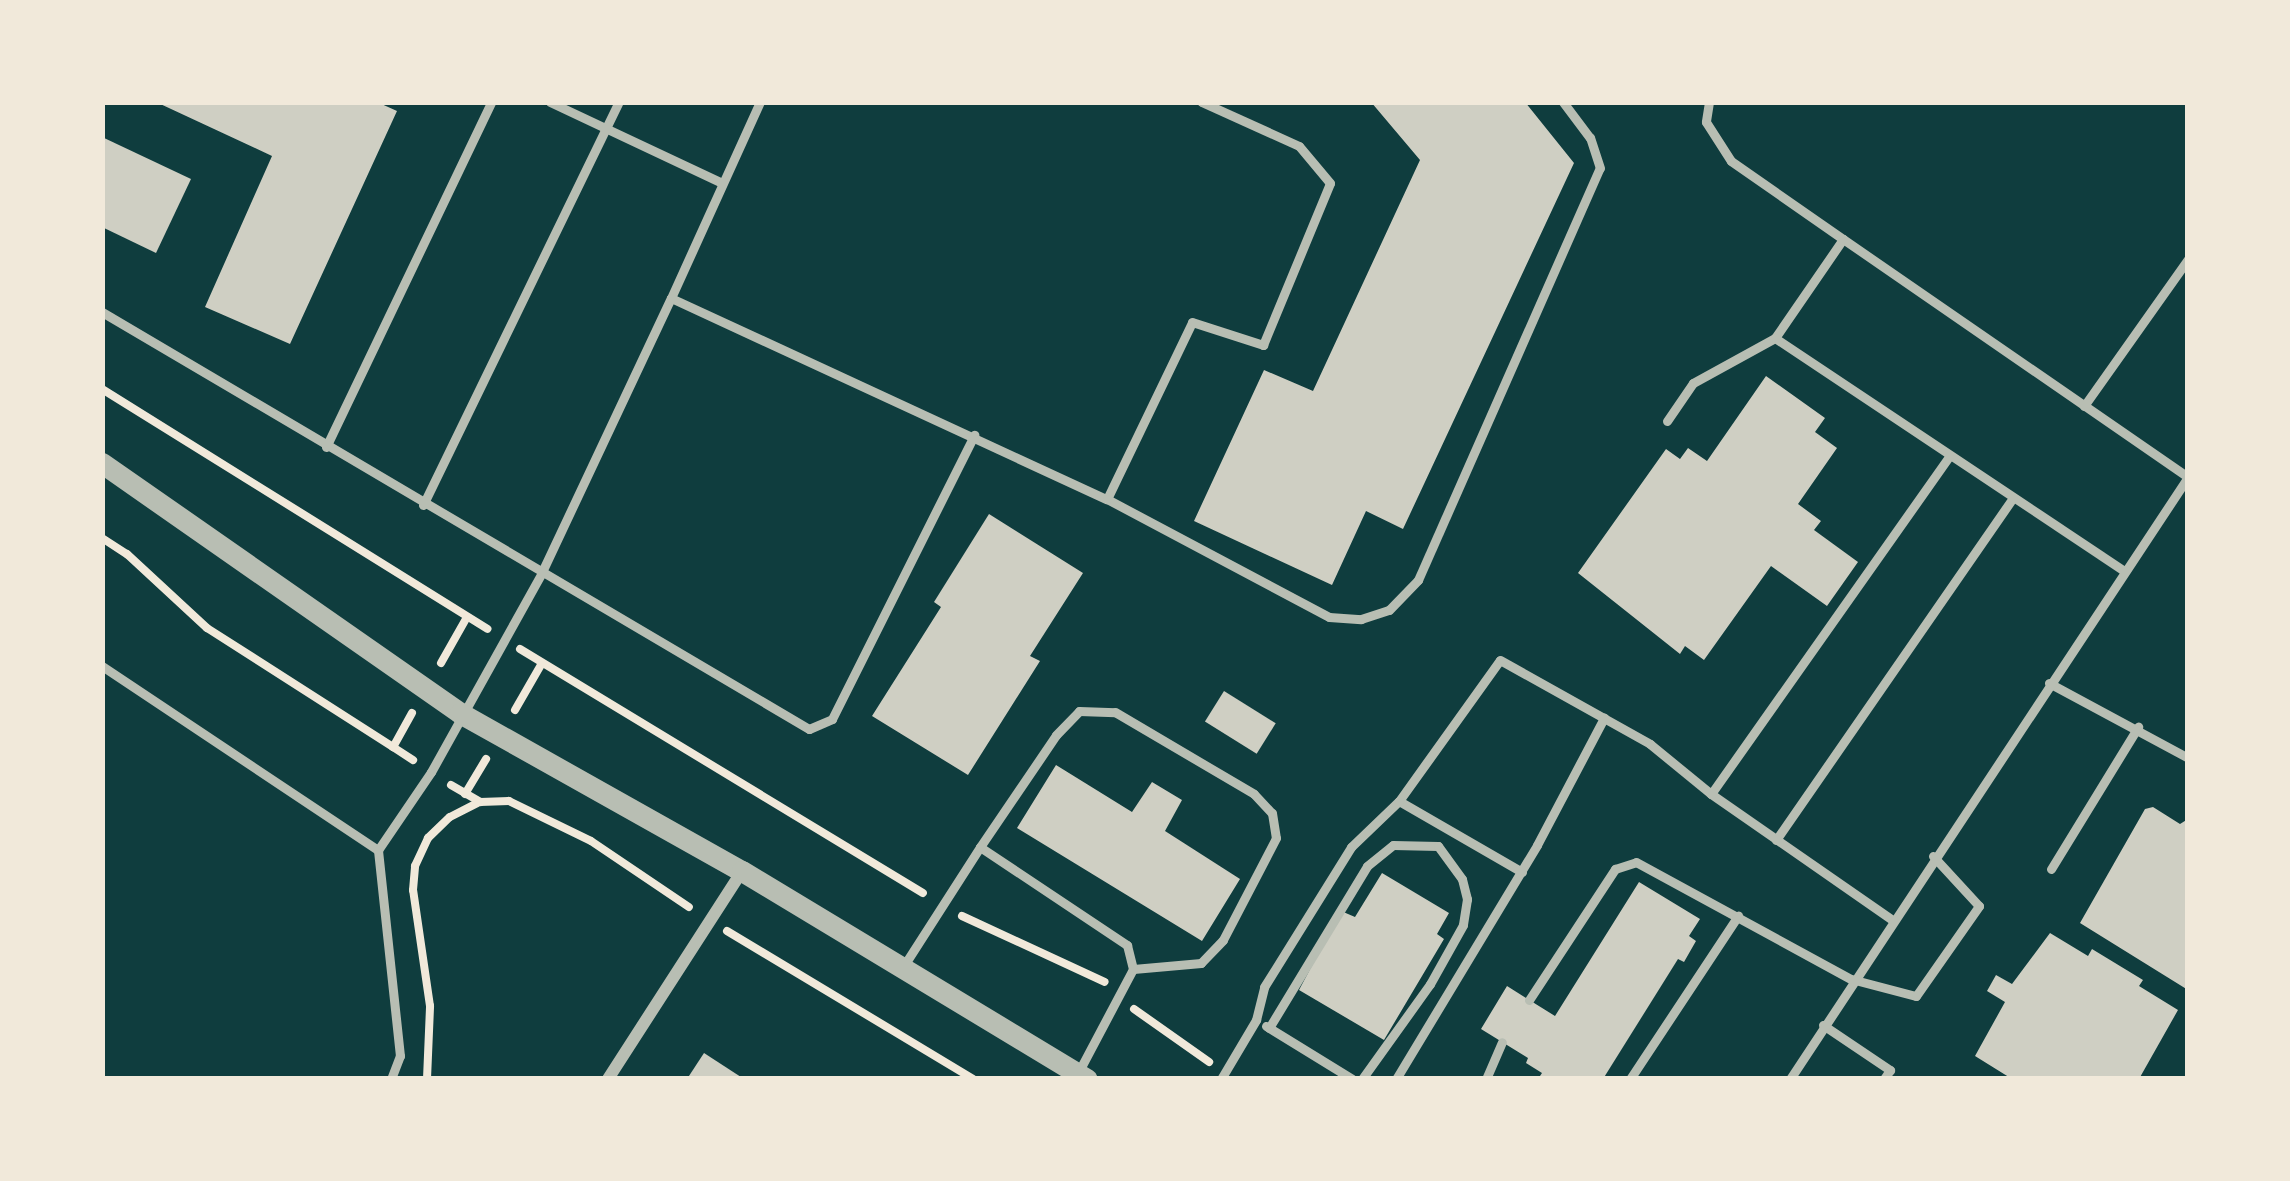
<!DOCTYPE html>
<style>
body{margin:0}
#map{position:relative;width:2290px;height:1181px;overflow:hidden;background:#0f3d3e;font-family:Arial,sans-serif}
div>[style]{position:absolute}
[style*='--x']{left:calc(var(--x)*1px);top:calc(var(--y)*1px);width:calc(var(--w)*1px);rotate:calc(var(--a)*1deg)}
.building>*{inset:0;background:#cfcfc3;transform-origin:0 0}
.path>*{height:8px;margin:-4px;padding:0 4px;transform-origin:4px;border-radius:4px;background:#f1e9da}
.service>*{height:9px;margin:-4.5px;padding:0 4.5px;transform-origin:4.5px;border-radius:4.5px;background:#b8beb3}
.minor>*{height:12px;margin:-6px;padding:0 6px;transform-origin:6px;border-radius:6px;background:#b8beb3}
.tertiary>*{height:21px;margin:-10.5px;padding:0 10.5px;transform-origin:10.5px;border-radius:10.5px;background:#b8beb3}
span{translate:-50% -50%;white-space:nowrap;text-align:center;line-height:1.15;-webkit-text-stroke:9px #f1e9da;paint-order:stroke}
.frame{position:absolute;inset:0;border:105px solid #f1e9da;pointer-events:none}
</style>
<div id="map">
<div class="building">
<i style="clip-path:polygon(156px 102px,377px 102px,397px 111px,290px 344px,205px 307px,272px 156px)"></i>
<i style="clip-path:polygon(1371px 102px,1525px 102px,1574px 163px,1403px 529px,1366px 511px,1332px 585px,1194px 521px,1264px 370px,1313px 391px,1420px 160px)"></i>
<i style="clip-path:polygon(102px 137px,191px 179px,156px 253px,102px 227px)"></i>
<i style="clip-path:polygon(1766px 376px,1825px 418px,1815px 432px,1837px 448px,1798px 504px,1821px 521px,1814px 530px,1858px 562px,1827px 606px,1771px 566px,1704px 660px,1685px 646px,1680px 654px,1578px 573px,1666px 449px,1680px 459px,1688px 448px,1707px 461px)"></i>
<i style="clip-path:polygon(989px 514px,1083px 573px,1030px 656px,1040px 661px,968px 775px,872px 716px,941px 607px,934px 602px)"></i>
<i style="left:1224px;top:691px;width:61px;height:36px;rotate:32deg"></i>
<i style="clip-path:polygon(1056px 765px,1132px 812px,1152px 782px,1182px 800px,1165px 831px,1240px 879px,1202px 941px,1017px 828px)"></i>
<i style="clip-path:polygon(2153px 807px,2180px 824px,2188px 819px,2188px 990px,2080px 923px,2145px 809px)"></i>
<i style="clip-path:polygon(1382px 873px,1449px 913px,1437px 934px,1444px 939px,1384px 1040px,1299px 990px,1341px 911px,1355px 917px)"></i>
<i style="clip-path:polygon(1639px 882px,1700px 919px,1689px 936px,1696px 941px,1684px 962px,1678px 959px,1603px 1079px,1538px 1079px,1542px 1073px,1526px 1063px,1528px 1058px,1481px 1029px,1507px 986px,1555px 1016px)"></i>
<i style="clip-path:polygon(2050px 933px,2088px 956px,2092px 949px,2143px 980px,2139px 986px,2178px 1010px,2139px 1079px,2012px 1079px,1975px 1056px,2005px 1002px,1987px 991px,1996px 975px,2012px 984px)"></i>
<i style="clip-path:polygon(704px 1053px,744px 1079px,687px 1079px)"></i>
</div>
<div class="path">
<i style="--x:102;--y:389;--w:454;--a:31.9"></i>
<i style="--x:102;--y:538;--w:30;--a:33"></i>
<i style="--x:127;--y:554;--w:109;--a:42.8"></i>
<i style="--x:207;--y:628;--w:221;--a:32.6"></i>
<i style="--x:520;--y:649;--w:471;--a:31.2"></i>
<i style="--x:441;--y:663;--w:53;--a:-60.5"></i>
<i style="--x:515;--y:710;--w:54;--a:-60.1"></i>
<i style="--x:412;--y:713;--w:39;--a:119"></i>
<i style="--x:393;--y:747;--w:24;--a:33"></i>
<i style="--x:451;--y:785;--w:34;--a:30"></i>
<i style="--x:480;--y:802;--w:29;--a:-2"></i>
<i style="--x:509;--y:801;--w:91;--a:26"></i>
<i style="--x:591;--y:841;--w:118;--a:34"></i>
<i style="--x:465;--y:794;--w:41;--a:-59"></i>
<i style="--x:962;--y:916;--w:157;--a:24.8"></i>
<i style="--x:727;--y:931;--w:287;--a:31"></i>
<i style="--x:1134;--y:1009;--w:92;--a:35.2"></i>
<i style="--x:427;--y:1079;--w:73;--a:-87.6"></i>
<i style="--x:430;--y:1006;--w:117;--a:-98.3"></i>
<i style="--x:413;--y:890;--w:24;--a:-85"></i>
<i style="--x:415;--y:866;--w:31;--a:-65"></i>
<i style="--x:428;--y:838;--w:30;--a:-44"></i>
<i style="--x:450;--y:817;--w:31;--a:-27"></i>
</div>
<div class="service">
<i style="--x:550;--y:102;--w:190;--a:25.2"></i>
<i style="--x:1709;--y:102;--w:20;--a:99"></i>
<i style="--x:1706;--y:122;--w:46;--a:57.3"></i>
<i style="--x:1731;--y:161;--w:136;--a:34.9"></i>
<i style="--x:1843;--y:239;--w:120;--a:124.5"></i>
<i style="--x:1843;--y:239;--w:419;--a:34.6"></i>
<i style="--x:671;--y:298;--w:215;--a:-65.6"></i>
<i style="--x:102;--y:312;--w:821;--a:30.53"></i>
<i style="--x:809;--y:729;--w:25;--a:-23"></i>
<i style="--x:832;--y:719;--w:318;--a:-63.4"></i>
<i style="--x:2084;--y:406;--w:180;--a:-54.7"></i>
<i style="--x:1667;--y:421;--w:46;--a:-55.6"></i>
<i style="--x:1693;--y:383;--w:94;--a:-28.8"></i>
<i style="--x:1775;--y:338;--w:418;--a:33.7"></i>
<i style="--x:326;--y:447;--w:382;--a:-64.4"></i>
<i style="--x:1107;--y:499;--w:251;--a:28"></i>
<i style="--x:1329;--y:617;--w:32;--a:4"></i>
<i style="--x:1361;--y:619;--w:29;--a:-18"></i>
<i style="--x:1389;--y:610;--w:42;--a:-46"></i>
<i style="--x:1418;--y:580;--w:450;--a:-66.2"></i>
<i style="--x:1600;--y:168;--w:32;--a:-108"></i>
<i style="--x:1590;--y:138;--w:45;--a:-126.9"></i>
<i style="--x:423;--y:505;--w:448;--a:-64.1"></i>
<i style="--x:102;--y:666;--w:332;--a:33.7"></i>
<i style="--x:2049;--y:683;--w:158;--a:28.3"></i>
<i style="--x:1399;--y:801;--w:142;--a:30"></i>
<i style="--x:1776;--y:840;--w:416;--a:-55.3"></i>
<i style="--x:980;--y:847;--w:135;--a:-55.8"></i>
<i style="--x:1056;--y:735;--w:33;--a:-46"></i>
<i style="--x:1079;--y:711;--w:36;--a:2"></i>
<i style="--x:1115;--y:712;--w:161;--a:30.5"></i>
<i style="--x:1254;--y:794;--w:26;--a:47"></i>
<i style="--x:1272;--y:813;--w:25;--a:81"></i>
<i style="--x:1276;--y:838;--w:115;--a:117.5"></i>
<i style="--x:1223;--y:940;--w:32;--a:134"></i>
<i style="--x:1201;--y:963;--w:68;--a:175"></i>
<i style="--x:2051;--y:869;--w:167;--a:-58.5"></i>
<i style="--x:1891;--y:919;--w:219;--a:-145.2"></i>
<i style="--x:1711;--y:794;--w:413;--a:-54.8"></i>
<i style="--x:903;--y:967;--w:143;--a:-57.3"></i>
<i style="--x:980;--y:847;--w:177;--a:33.7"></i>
<i style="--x:1127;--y:945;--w:25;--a:76"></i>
<i style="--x:1133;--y:969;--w:118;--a:117.9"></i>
<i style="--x:1529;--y:1000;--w:157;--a:-56.7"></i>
<i style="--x:1615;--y:869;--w:22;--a:-18"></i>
<i style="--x:1636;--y:862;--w:245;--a:28.6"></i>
<i style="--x:1851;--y:979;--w:67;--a:14.7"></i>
<i style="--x:1916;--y:996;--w:110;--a:-55"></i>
<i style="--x:1979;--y:906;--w:68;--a:-132.6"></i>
<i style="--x:1823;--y:1025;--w:81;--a:33.9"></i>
<i style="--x:1890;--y:1070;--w:11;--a:124"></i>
<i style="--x:1266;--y:1026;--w:101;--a:31.6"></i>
<i style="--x:1269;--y:1028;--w:189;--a:-58.8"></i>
<i style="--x:1367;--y:866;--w:33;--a:-39"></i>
<i style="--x:1393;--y:845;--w:45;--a:1.3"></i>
<i style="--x:1438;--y:846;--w:41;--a:54"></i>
<i style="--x:1462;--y:879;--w:21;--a:76"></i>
<i style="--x:1467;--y:899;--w:26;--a:99"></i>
<i style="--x:1463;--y:925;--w:68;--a:119.2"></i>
<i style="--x:1430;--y:984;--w:117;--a:125.6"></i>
<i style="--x:391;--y:1079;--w:25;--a:-69"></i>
<i style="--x:400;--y:1056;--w:207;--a:-96.1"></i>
<i style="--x:378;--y:850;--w:94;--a:-55.8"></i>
<i style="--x:431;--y:772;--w:227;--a:-60.9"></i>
<i style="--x:541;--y:574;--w:305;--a:-64.8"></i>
<i style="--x:671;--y:298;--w:480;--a:24.8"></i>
<i style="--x:1107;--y:499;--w:196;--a:-64.3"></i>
<i style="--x:1192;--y:322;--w:75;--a:17.9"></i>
<i style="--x:1263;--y:345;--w:175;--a:-67.5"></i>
<i style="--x:1330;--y:183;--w:48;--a:-130"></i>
<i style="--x:1299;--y:146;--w:107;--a:-155.6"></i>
<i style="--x:1221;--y:1079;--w:69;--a:-59.3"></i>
<i style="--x:1256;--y:1020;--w:34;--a:-76"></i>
<i style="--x:1264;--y:987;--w:165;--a:-58.1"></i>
<i style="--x:1351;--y:847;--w:66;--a:-43.8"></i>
<i style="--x:1399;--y:801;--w:173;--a:-54.4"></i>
<i style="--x:1500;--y:660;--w:172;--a:29.2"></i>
<i style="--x:1650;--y:744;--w:79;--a:39.3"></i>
<i style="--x:1396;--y:1079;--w:273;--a:-58.9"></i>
<i style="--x:1537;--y:845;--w:144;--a:-62.2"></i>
<i style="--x:1486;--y:1079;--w:40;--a:-66.6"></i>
<i style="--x:1630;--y:1079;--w:196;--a:-56.5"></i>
<i style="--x:1790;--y:1079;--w:722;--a:-56.53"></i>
</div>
<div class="minor">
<i style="--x:608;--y:1079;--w:247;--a:-57.2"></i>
</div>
<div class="tertiary">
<i style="--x:102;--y:463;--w:437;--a:34.9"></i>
<i style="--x:460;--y:713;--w:323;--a:29.3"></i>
<i style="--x:742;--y:871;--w:403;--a:31.1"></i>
</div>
<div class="frame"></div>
</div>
